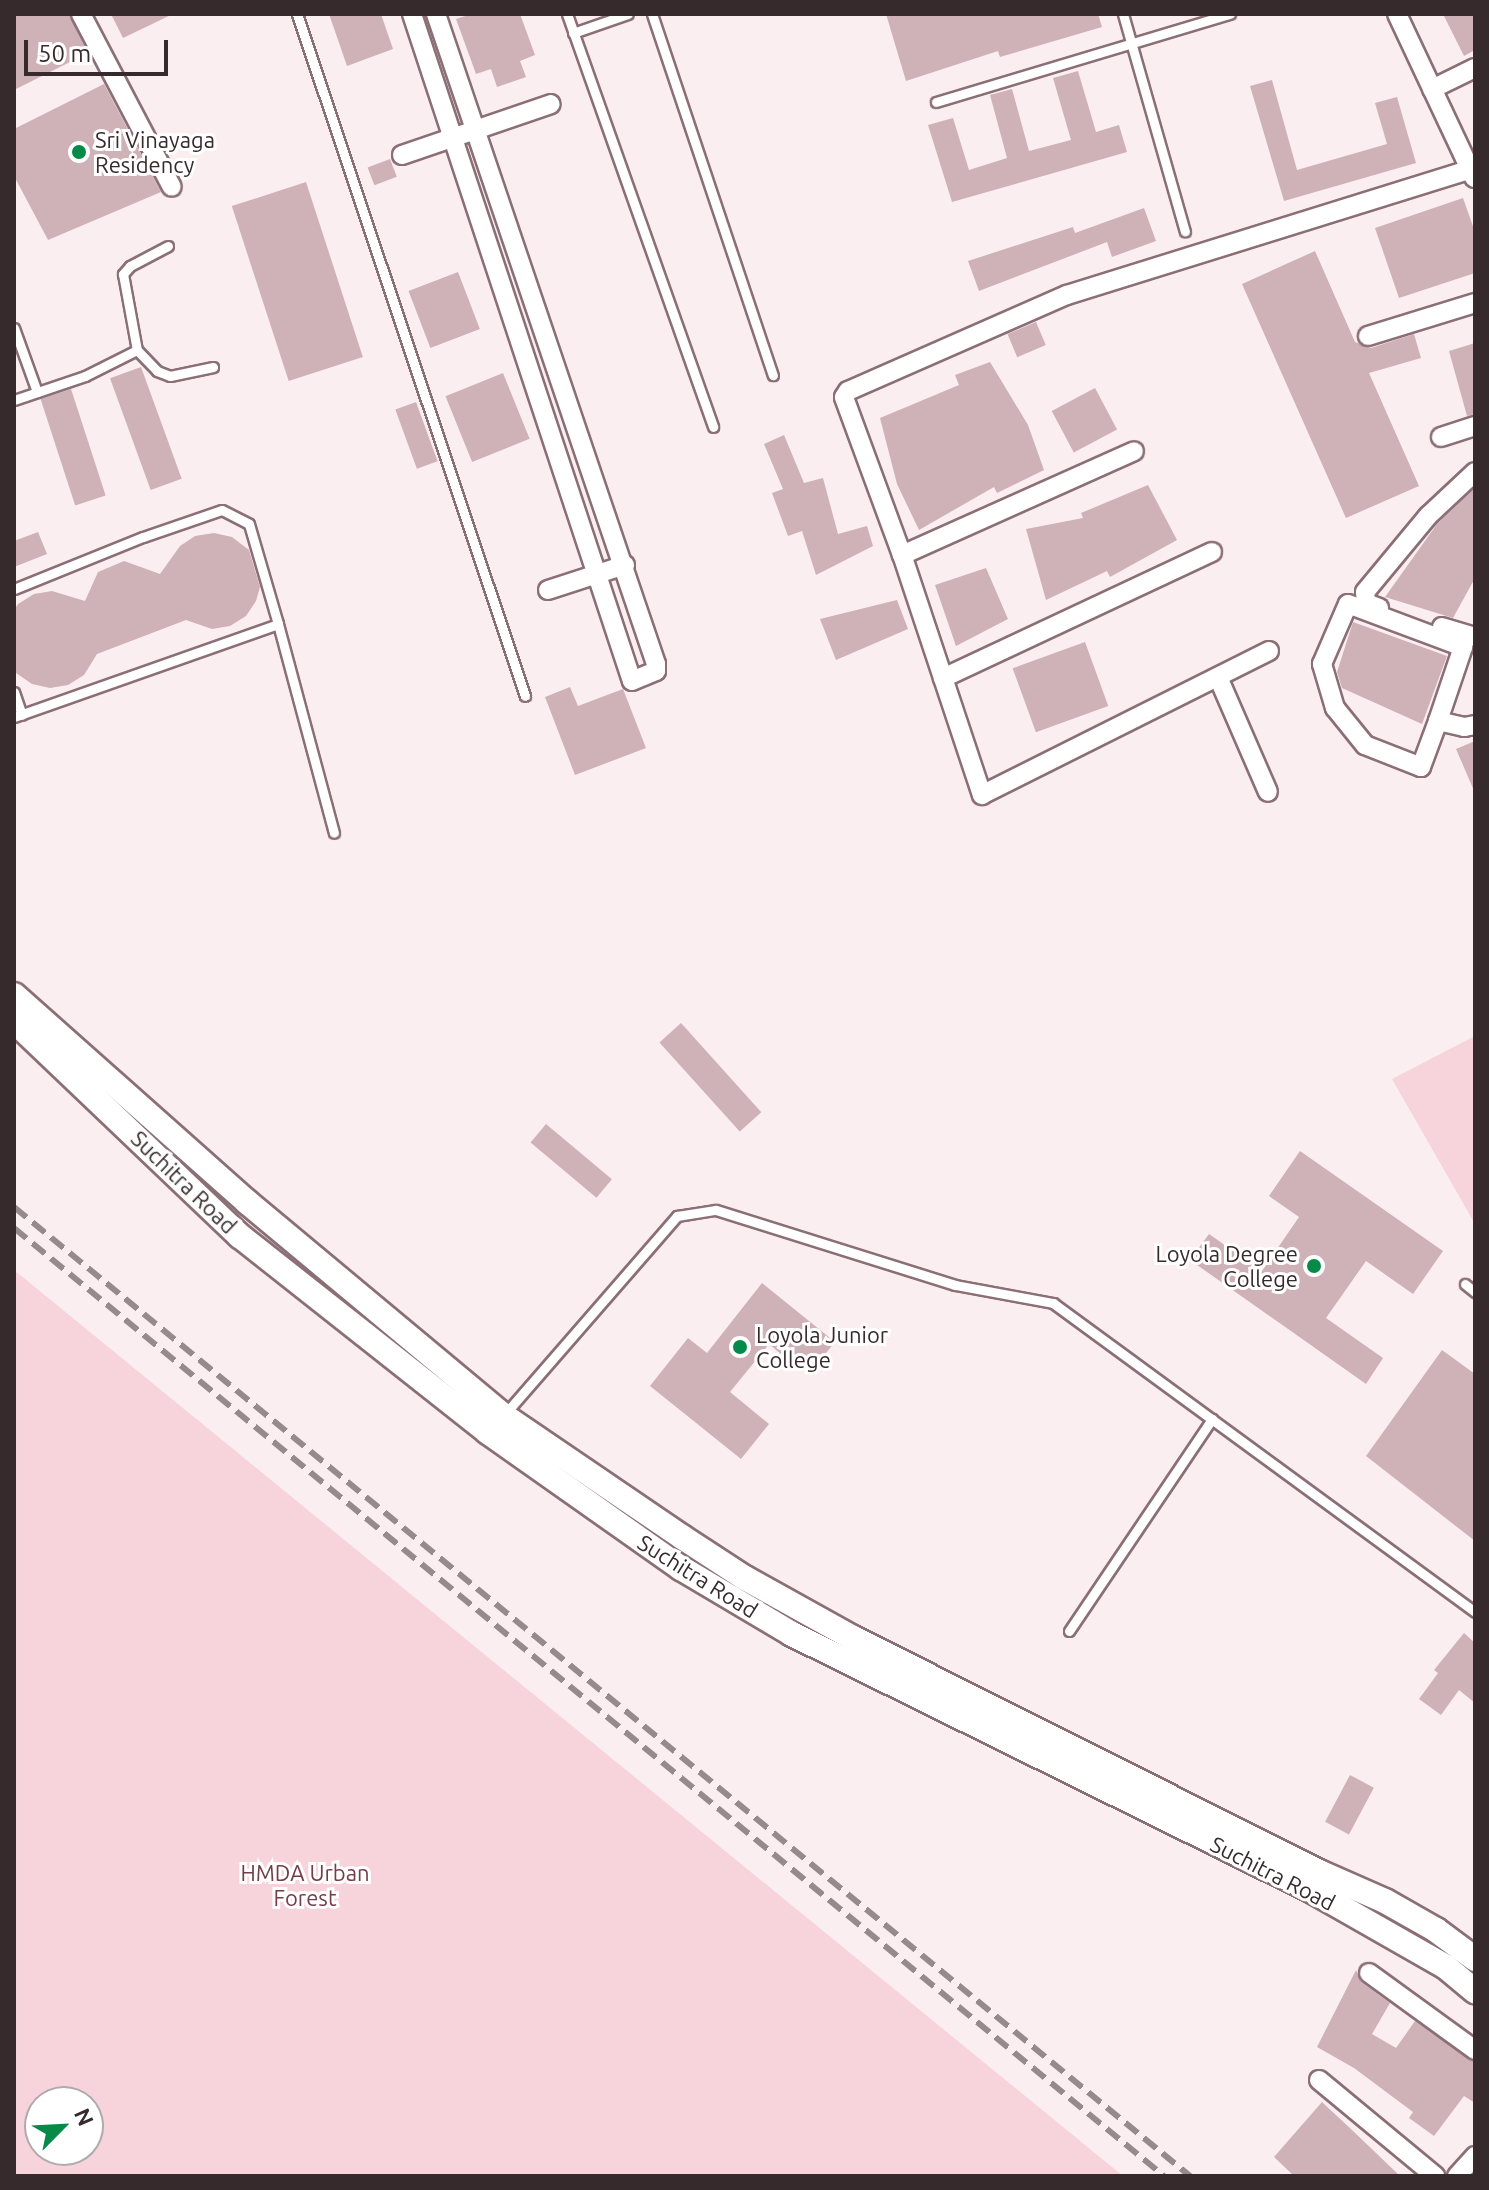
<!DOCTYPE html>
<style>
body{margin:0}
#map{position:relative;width:1489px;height:2190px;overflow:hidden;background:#fbeef1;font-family:Ubuntu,sans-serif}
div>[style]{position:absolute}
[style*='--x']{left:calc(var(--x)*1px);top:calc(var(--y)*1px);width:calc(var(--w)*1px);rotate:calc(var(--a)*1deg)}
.green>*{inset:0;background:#f7d3dc}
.building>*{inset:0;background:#cfb1b8;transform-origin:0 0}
.roads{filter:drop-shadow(2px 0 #8b6f76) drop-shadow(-2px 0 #8b6f76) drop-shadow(0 2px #8b6f76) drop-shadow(0 -2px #8b6f76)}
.lane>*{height:9px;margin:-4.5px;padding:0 4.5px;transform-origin:4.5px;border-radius:4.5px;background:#fff}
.street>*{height:18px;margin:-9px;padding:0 9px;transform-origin:9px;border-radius:9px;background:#fff}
.secondary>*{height:24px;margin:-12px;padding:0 12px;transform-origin:12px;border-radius:12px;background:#fff}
.rail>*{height:6px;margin-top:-3px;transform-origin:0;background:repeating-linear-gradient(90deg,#978a8d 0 16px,transparent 0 24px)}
.dots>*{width:22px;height:22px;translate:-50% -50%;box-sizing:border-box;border:4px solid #fff;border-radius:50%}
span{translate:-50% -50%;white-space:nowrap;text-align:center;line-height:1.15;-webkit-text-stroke:6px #fff;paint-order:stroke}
.poi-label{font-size:22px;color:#362a2d}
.left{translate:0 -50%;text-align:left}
.right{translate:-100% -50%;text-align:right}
.street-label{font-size:22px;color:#362a2d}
.park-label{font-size:22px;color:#733d4c}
.frame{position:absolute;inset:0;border:16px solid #362a2d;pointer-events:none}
.north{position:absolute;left:24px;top:2086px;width:80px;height:80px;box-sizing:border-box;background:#fff;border:2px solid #afaaab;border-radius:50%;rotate:66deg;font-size:22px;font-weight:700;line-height:32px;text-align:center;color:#362a2d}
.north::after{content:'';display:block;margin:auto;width:28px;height:36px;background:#058a47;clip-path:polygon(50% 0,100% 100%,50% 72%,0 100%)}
.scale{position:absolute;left:24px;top:40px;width:144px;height:36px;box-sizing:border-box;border:4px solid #362a2d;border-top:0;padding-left:10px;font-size:24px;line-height:28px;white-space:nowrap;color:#362a2d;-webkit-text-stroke:6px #fff;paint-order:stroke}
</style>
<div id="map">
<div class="green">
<i style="clip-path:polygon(1475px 1036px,1475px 1224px,1392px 1079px)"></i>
<i style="clip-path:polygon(evenodd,14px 1270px,1123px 2176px,14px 2176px,14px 1270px,40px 2102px,88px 2102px,88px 2150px,40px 2150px,40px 2102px)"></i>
</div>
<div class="building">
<i style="clip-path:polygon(14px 14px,69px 14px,88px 53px,14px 90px)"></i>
<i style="clip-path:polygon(111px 14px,173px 14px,123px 38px)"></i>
<i style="clip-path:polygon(329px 14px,381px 14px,393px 49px,347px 66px)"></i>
<i style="clip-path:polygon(472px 14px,520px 14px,535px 55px,520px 61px,526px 77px,497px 87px,491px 69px,476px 74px,456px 19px)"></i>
<i style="clip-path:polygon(886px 14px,1098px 14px,1102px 27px,1000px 57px,998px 51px,906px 81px)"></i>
<i style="clip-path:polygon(1443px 14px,1475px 14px,1475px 50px,1464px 56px)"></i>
<i style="clip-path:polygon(1078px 71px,1096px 132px,1119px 125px,1127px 152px,952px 202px,928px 125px,953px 118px,969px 170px,1007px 158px,990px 95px,1012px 89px,1029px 151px,1071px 140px,1053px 78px)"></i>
<i style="clip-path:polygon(1272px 80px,1297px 170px,1387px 144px,1375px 103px,1397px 97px,1416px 163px,1284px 201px,1250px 86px)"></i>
<i style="clip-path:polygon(104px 84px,161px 192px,48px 240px,14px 176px,14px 129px)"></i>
<i style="left:390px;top:159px;width:19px;height:24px;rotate:69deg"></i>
<i style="left:306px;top:182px;width:184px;height:78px;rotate:72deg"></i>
<i style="clip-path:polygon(1463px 198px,1475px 232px,1475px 273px,1399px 298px,1375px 228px)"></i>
<i style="clip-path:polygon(1144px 208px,1156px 241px,1112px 257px,1107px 242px,979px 291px,968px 261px,1073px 227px,1075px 233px)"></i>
<i style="clip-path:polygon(1315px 251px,1355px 342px,1371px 348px,1414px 334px,1421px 358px,1369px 373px,1419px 486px,1346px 518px,1242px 284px)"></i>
<i style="left:458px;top:272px;width:61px;height:53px;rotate:69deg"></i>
<i style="left:1036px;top:322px;width:25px;height:31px;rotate:67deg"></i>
<i style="clip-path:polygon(1475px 343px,1475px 414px,1467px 416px,1449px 351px)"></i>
<i style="clip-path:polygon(990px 362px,1028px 425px,1044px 470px,997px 493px,994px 487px,919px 530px,897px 484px,880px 418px,959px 385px,955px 375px)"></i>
<i style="left:141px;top:367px;width:119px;height:33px;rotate:70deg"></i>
<i style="left:503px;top:373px;width:71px;height:62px;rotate:68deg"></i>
<i style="left:1095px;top:388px;width:47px;height:49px;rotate:62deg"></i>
<i style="left:71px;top:389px;width:112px;height:32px;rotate:72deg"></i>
<i style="left:416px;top:402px;width:63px;height:22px;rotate:70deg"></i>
<i style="clip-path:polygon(784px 435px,804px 483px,823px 478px,838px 534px,867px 526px,873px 546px,816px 575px,802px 531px,788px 536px,772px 493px,783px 489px,764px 444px)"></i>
<i style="clip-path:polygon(1148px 485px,1177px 540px,1110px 577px,1107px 571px,1046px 600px,1026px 529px,1083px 518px,1081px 513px)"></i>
<i style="clip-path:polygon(1475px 488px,1475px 578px,1453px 618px,1385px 597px,1437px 524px)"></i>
<i style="clip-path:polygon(38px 532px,47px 554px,14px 567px,14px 541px)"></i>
<i style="clip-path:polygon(214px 533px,232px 537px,249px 550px,260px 587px,256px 601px,246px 616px,230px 626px,212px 629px,186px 620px,97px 654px,84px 675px,68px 685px,50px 688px,32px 684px,16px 673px,14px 610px,18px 604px,34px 594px,52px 591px,85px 601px,98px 572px,124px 561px,160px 574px,180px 546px,195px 536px)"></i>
<i style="clip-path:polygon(986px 568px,1008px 619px,956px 646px,935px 585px)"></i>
<i style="clip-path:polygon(897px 600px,908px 629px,836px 660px,820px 619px)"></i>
<i style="clip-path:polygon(1353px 622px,1447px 656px,1422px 724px,1342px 688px,1337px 672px)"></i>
<i style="left:1085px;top:642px;width:68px;height:77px;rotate:70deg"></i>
<i style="clip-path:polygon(570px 687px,578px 706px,623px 689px,646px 748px,575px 775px,545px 697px)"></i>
<i style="clip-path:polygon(1475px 741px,1475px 793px,1456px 749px)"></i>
<i style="left:681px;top:1023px;width:120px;height:29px;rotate:48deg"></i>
<i style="left:546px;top:1124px;width:86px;height:24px;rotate:40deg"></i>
<i style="clip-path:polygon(1300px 1151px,1443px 1251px,1413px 1294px,1366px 1261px,1326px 1318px,1383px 1358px,1366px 1384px,1190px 1260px,1209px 1234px,1262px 1271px,1299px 1217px,1269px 1196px)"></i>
<i style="clip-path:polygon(762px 1283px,835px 1342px,813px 1369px,787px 1348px,782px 1355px,769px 1344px,730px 1392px,769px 1424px,741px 1459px,650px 1386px,688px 1338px,707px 1353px)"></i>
<i style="clip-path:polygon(1442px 1350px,1475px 1374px,1475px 1541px,1366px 1456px)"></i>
<i style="clip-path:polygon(1464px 1633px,1475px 1643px,1475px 1703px,1459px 1690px,1441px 1715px,1419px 1699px,1438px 1673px,1434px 1670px)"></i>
<i style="left:1350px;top:1775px;width:27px;height:53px;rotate:28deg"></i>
<i style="clip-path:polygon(1356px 1970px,1361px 1982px,1390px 2003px,1372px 2034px,1396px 2048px,1415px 2021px,1475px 2062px,1475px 2103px,1464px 2096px,1434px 2136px,1409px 2118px,1413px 2112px,1354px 2068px,1317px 2047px)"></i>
<i style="clip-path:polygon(1322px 2102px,1352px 2130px,1400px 2176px,1294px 2176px,1274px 2157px)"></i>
</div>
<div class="roads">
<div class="lane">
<i style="--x:297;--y:14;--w:719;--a:71.51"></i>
<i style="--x:567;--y:14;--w:438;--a:70.5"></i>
<i style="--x:652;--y:14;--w:381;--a:71.5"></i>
<i style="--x:1123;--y:14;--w:226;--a:74.1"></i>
<i style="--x:573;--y:33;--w:58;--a:-19.1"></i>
<i style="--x:936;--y:102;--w:307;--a:-16.7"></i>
<i style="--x:168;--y:246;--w:43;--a:152.2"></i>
<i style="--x:130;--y:266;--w:11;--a:131"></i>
<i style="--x:123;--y:274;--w:77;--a:79.6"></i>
<i style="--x:137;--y:350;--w:29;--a:46"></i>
<i style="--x:157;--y:371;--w:14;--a:21"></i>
<i style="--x:170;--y:376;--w:44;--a:-11.8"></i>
<i style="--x:14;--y:328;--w:68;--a:70.2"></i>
<i style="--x:14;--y:400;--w:75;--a:-18.7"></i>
<i style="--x:85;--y:376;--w:58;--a:-26.6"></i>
<i style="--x:14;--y:589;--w:139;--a:-22"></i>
<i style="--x:143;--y:537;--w:83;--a:-18.9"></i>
<i style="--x:222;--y:510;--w:30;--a:27"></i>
<i style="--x:249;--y:524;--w:104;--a:73.8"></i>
<i style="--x:14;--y:692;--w:24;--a:71"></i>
<i style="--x:14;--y:717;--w:280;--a:-19.4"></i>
<i style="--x:278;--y:624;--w:216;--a:75"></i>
<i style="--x:1465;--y:1284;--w:13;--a:39"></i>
<i style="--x:504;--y:1415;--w:264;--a:-49"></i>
<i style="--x:677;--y:1216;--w:39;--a:-9"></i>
<i style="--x:716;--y:1210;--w:250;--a:17.4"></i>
<i style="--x:955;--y:1285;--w:100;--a:10.4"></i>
<i style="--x:1053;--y:1303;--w:523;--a:36.21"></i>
<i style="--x:1069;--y:1631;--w:256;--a:-56"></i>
</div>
<div class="street">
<i style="--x:81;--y:14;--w:195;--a:62.3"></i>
<i style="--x:412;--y:14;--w:702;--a:71.75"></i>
<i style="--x:632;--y:681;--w:26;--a:-23"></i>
<i style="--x:656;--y:671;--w:7;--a:-90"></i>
<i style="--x:656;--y:664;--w:686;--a:-108.7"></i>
<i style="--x:1397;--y:14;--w:181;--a:64.8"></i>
<i style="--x:1432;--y:89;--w:48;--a:-26"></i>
<i style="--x:402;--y:155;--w:157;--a:-18.9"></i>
<i style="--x:1368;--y:336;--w:112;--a:-17.1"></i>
<i style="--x:1441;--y:437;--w:36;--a:-18"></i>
<i style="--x:902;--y:555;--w:254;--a:-24.1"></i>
<i style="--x:548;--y:590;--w:81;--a:-18"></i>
<i style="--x:1379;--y:608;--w:14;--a:-159"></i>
<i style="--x:1366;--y:603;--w:11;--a:-95"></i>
<i style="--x:1365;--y:592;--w:99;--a:-50.3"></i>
<i style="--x:1428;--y:516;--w:64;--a:-43.1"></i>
<i style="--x:1442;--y:627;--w:34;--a:17"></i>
<i style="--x:1269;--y:651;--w:321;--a:153.4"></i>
<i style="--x:982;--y:795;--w:253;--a:-108.4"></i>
<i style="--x:902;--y:555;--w:168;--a:-110.2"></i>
<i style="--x:844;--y:397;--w:7;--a:-56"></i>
<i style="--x:848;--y:391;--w:239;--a:-23.7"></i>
<i style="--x:1067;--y:295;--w:427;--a:-17.3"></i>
<i style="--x:1218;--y:677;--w:125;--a:66.5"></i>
<i style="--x:943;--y:678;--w:297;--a:-25.1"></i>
<i style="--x:1438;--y:721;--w:49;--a:110.3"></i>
<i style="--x:1421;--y:767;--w:60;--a:-158.6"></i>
<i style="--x:1365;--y:745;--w:48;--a:-129"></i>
<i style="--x:1335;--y:708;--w:46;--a:-106.5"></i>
<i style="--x:1322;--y:664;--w:65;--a:-66.6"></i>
<i style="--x:1348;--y:604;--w:123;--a:20.5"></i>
<i style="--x:1463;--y:647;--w:78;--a:108.7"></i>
<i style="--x:1438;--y:721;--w:27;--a:13"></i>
<i style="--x:1464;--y:727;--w:11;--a:-10"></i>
<i style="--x:1369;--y:1973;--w:131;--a:36"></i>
<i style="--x:1319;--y:2080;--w:151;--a:39.6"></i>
<i style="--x:1457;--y:2176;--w:27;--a:-48"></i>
</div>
<div class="secondary">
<i style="--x:14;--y:995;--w:312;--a:41.6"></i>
<i style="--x:247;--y:1202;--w:334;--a:39.8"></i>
<i style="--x:504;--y:1416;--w:215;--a:34.2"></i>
<i style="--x:682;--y:1537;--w:75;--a:33.1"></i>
<i style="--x:745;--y:1578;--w:124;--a:29.1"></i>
<i style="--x:853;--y:1638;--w:521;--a:26.66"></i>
<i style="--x:1319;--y:1872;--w:72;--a:23.7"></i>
<i style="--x:1385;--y:1901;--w:59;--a:29.6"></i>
<i style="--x:1436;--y:1930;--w:49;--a:36.6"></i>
<i style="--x:14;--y:1021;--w:312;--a:43.6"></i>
<i style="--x:240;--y:1236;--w:316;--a:38.3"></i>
<i style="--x:488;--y:1432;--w:236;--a:35.2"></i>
<i style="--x:681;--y:1568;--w:129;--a:30.7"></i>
<i style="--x:792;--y:1634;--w:579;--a:26.26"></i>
<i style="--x:1311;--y:1890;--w:155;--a:29.7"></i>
<i style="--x:1446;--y:1967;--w:38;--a:40"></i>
</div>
</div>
<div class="rail">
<i style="--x:14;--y:1207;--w:1524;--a:39.49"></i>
<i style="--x:14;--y:1228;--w:1490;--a:39.5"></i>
</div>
<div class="dots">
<i style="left:79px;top:152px;background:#058a47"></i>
<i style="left:1314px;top:1266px;background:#058a47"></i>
<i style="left:740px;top:1347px;background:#058a47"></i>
</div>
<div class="poi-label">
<span class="left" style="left:95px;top:152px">Sri Vinayaga<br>Residency</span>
<span class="right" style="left:1298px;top:1266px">Loyola Degree<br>College</span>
<span class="left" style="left:756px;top:1347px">Loyola Junior<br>College</span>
</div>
<div class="street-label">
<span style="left:184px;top:1182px;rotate:44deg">Suchitra Road</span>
<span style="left:698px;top:1576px;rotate:32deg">Suchitra Road</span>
<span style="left:1273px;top:1873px;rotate:27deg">Suchitra Road</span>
</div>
<div class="park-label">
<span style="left:305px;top:1885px">HMDA Urban<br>Forest</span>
</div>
<div class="frame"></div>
<div class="north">N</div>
<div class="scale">50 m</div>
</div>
